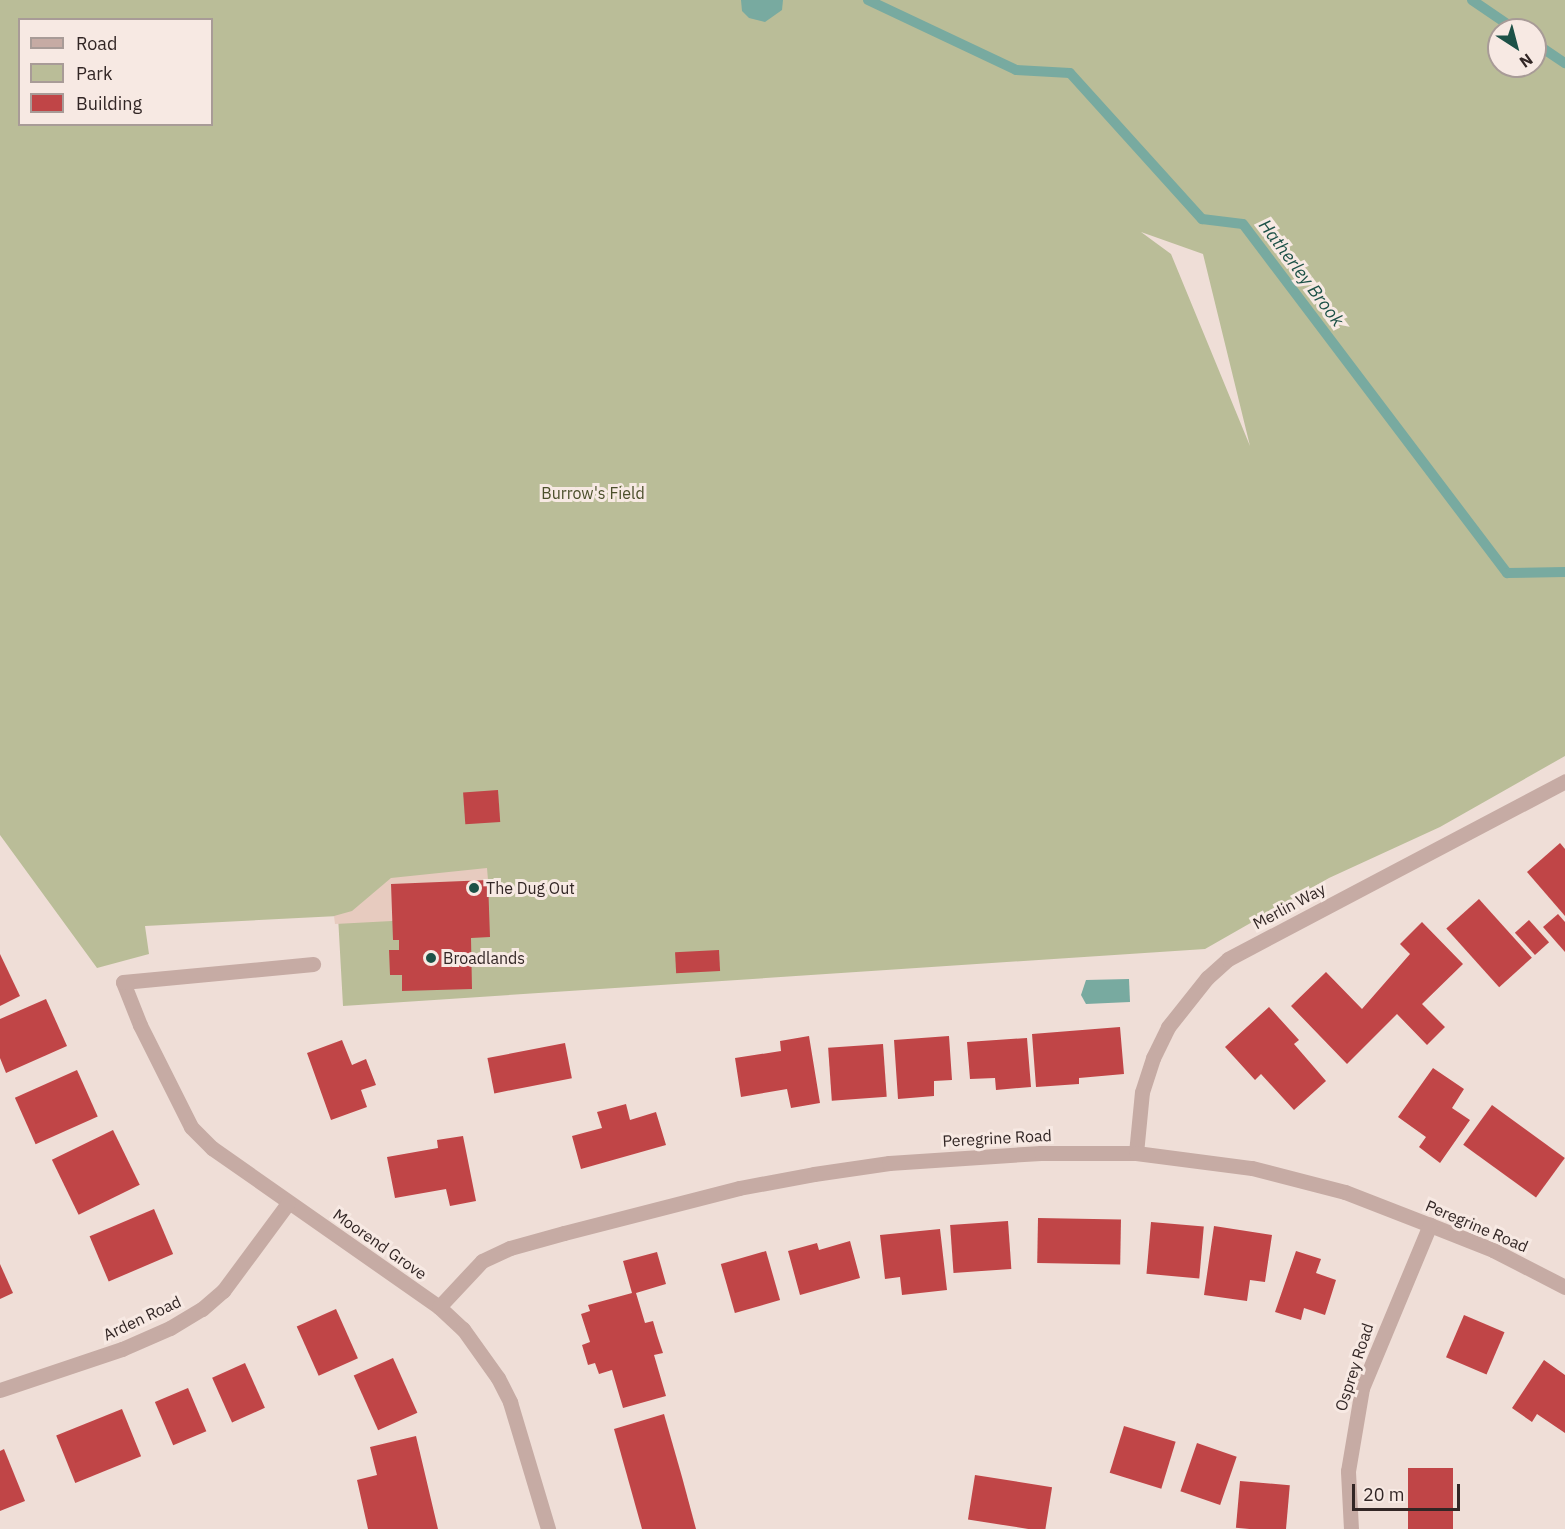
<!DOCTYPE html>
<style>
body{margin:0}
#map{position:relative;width:1565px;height:1529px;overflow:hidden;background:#efded7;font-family:"IBM Plex Sans",sans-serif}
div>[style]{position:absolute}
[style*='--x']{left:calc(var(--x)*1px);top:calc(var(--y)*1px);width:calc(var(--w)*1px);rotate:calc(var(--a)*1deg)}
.green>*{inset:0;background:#babd98}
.plaza>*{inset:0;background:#e7cbbf}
.water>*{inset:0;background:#78aaa0}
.stream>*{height:10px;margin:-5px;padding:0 5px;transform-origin:5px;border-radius:5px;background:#78aaa0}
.building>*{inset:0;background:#c04547;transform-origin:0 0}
.lane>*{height:15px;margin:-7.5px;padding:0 7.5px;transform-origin:7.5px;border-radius:7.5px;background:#c6aba4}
.street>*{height:15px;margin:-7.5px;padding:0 7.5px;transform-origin:7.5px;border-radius:7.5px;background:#c6aba4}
.dots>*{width:16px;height:16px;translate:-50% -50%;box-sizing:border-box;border:3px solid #f7e9e3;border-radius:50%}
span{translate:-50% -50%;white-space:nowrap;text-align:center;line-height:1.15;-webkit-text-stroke:6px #f7e9e3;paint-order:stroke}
.park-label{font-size:16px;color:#4b4f2b}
.poi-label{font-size:16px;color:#322625}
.left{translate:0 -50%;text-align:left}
.street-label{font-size:16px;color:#322625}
.water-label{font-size:18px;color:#1d5147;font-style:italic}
.legend{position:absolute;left:18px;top:18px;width:195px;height:108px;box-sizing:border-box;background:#f7e9e3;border:2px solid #a89b97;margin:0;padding:8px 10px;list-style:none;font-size:18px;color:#322625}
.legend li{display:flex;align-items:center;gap:12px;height:30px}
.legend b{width:30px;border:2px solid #a89b97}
.north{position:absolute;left:1487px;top:18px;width:60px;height:60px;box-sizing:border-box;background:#f7e9e3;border:2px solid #a89b97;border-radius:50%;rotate:144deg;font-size:16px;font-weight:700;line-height:24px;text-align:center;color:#322625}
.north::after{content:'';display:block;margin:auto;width:21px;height:27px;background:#1d5147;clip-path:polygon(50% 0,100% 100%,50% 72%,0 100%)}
.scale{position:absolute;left:1352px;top:1484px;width:108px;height:27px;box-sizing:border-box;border:3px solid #322625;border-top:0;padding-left:8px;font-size:18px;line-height:21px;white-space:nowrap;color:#322625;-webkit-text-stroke:4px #f7e9e3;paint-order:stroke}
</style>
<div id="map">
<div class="green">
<i style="clip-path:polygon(evenodd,0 0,1565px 0,1565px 756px,1440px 827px,1329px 878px,1205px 949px,343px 1006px,338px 916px,145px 926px,149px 954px,97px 968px,0 835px,0 0,20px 20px,212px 20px,212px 124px,20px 124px,20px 20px,0 0,1499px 30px,1535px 30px,1535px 66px,1499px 66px,1499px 30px,0 0,1141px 232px,1203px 254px,1250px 446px,1171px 254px,1141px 232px)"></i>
</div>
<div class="plaza">
<i style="clip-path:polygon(487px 868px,488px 880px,392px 921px,335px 924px,334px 916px,352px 911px,391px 878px)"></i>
</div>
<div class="water">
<i style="clip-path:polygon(741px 0,783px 0,782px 10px,765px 22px,749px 18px,742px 11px)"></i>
<i style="clip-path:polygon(1129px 979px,1130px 1002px,1086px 1004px,1081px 995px,1086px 980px)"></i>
</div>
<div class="stream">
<i style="--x:868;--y:0;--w:164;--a:25.3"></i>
<i style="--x:1016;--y:70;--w:54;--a:3.2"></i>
<i style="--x:1070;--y:73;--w:197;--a:47.9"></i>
<i style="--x:1202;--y:219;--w:41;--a:7"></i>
<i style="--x:1243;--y:224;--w:438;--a:52.9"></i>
<i style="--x:1507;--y:573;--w:58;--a:-1"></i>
<i style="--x:1472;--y:0;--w:53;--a:34.3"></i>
<i style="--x:1535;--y:43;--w:36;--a:34"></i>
</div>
<div class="building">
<i style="left:498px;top:790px;width:32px;height:35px;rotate:86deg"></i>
<i style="clip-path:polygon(1560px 843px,1565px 849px,1565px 916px,1527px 872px)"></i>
<i style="clip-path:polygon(488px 880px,490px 937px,471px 938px,472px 989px,402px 991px,402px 975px,390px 975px,389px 950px,399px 950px,399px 940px,393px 940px,391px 884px)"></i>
<i style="left:1479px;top:899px;width:79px;height:44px;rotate:48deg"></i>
<i style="clip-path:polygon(1558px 914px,1565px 922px,1565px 952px,1543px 927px)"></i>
<i style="left:1529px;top:920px;width:30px;height:19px;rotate:48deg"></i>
<i style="clip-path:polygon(1422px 922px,1463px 964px,1422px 1004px,1445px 1027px,1427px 1045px,1397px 1014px,1347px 1064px,1291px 1006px,1326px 972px,1362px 1009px,1410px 954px,1400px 944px)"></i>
<i style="left:719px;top:950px;width:21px;height:44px;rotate:87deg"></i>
<i style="clip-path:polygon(0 954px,20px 996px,0 1006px)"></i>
<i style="clip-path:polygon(46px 999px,67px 1046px,6px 1073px,0 1058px,0 1019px)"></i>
<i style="clip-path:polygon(1269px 1007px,1299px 1040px,1294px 1044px,1326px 1081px,1294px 1110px,1261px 1074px,1255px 1080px,1225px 1047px)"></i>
<i style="clip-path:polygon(1120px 1027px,1124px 1074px,1079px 1078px,1079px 1084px,1036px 1087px,1032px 1034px)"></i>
<i style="clip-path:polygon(809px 1036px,820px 1103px,791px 1108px,787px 1089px,741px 1097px,735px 1058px,781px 1051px,780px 1041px)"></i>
<i style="clip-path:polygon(949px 1036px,952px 1080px,934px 1081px,934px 1096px,898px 1099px,894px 1040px)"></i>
<i style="clip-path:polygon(1027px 1038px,1031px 1087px,996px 1090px,995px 1078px,970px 1079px,967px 1042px)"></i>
<i style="clip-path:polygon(342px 1040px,352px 1065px,366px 1059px,376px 1085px,361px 1090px,367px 1107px,331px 1120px,307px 1053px)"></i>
<i style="left:565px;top:1043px;width:36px;height:79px;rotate:79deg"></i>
<i style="left:883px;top:1044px;width:53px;height:55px;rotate:86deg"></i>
<i style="clip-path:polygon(1433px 1068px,1464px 1089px,1452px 1108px,1470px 1120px,1440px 1163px,1419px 1147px,1426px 1137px,1398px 1117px)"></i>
<i style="left:77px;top:1070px;width:51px;height:68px;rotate:66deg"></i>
<i style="clip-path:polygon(626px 1104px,630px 1120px,656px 1112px,666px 1145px,581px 1169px,572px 1136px,602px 1128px,597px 1112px)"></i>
<i style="left:1492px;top:1105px;width:90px;height:49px;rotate:36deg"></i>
<i style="left:113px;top:1130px;width:61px;height:68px;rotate:64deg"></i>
<i style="clip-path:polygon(463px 1136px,476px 1201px,450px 1206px,446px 1189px,395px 1198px,387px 1157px,438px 1148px,437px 1140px)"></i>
<i style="left:154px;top:1209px;width:49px;height:70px;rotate:67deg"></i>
<i style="left:1038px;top:1218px;width:83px;height:45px;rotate:1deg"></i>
<i style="left:1008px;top:1221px;width:48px;height:58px;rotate:86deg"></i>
<i style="left:1151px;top:1222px;width:53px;height:52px;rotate:5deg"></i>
<i style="clip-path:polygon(1214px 1226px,1272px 1235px,1265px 1282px,1250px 1280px,1247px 1301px,1204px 1295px)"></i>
<i style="clip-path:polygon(940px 1229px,947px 1290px,902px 1295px,900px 1277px,885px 1279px,880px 1235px)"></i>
<i style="clip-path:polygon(850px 1241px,860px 1278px,800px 1295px,788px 1251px,817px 1243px,819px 1250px)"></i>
<i style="left:766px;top:1251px;width:51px;height:47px;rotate:74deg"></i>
<i style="clip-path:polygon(1296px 1251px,1321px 1259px,1316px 1273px,1336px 1280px,1325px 1315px,1304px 1308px,1301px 1320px,1275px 1312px)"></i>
<i style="clip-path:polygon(657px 1252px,666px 1284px,636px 1293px,645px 1323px,653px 1321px,657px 1335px,663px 1353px,654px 1355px,666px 1396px,623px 1408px,612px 1370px,599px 1374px,595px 1363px,588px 1365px,582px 1345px,590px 1342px,581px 1314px,590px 1311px,588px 1305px,632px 1293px,623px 1261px)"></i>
<i style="clip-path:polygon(0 1264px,13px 1293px,0 1299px)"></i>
<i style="left:336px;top:1309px;width:54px;height:43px;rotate:66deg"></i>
<i style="left:1464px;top:1315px;width:44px;height:46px;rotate:23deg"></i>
<i style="left:393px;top:1358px;width:60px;height:43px;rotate:66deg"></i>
<i style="clip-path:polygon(1544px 1360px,1565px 1375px,1565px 1433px,1537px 1414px,1532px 1422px,1512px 1408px)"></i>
<i style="left:245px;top:1363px;width:49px;height:36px;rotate:66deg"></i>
<i style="left:188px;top:1388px;width:47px;height:36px;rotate:67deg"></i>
<i style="left:122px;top:1409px;width:51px;height:71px;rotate:68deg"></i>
<i style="clip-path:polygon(664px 1414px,682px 1477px,696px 1529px,642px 1529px,614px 1429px)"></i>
<i style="left:1124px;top:1426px;width:54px;height:49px;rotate:17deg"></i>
<i style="clip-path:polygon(416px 1436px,438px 1529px,368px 1529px,357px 1480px,377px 1475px,370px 1447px)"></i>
<i style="left:1197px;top:1443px;width:42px;height:51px;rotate:19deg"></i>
<i style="clip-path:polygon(4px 1449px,25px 1501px,0 1511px,0 1451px)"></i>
<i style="left:1408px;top:1468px;width:45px;height:61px"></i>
<i style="left:975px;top:1475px;width:78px;height:45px;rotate:9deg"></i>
<i style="left:1240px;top:1481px;width:50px;height:47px;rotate:5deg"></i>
</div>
<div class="lane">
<i style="--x:140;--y:1025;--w:46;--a:-111.6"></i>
<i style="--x:123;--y:982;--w:191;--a:-5.4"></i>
</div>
<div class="street">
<i style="--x:140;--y:1025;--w:114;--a:63.4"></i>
<i style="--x:191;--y:1127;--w:30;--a:45"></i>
<i style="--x:212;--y:1148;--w:277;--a:35"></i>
<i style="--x:439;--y:1307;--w:33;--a:43"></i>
<i style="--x:463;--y:1329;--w:60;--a:54.5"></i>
<i style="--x:498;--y:1378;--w:27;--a:63"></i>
<i style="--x:510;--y:1402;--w:133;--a:73.3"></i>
<i style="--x:1136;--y:1153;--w:61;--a:-84.4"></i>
<i style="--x:1142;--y:1092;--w:36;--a:-72"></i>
<i style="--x:1153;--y:1058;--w:34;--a:-64"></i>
<i style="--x:1168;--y:1027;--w:63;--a:-51.5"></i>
<i style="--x:1207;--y:978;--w:28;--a:-42"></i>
<i style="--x:1228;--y:959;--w:381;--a:-27.8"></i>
<i style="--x:439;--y:1307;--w:63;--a:-46.9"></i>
<i style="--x:482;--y:1261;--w:31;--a:-25"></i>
<i style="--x:510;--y:1248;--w:56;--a:-15.5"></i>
<i style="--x:564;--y:1233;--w:181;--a:-14.4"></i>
<i style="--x:739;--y:1188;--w:76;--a:-10.6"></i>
<i style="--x:814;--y:1174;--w:76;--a:-8.3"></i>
<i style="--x:889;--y:1163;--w:152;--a:-3.8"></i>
<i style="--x:1041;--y:1153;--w:95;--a:0"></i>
<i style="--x:1136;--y:1153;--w:117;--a:7.4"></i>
<i style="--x:1252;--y:1168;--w:96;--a:14.5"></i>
<i style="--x:1345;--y:1192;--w:91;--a:21.2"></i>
<i style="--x:1430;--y:1225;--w:68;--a:21.6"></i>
<i style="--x:1493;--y:1250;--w:81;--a:27.2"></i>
<i style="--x:0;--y:1390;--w:129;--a:-18.6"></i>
<i style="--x:122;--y:1349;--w:52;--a:-23.6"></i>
<i style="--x:170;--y:1328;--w:37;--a:-31"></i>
<i style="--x:202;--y:1309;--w:28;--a:-41"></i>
<i style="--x:223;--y:1291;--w:109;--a:-53.5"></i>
<i style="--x:1351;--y:1529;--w:58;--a:-93"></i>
<i style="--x:1348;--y:1471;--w:84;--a:-80.4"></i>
<i style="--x:1362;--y:1388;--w:177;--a:-67.4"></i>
</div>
<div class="dots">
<i style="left:474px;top:888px;background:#1d5147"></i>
<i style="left:431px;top:958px;background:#1d5147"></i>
</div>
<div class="park-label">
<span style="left:593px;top:493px">Burrow's Field</span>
</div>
<div class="poi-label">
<span class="left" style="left:486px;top:888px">The Dug Out</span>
<span class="left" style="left:443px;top:958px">Broadlands</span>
</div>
<div class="street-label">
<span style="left:1289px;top:906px;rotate:-28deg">Merlin Way</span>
<span style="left:997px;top:1138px;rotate:-3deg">Peregrine Road</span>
<span style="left:1477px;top:1226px;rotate:23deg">Peregrine Road</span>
<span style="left:380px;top:1244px;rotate:35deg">Moorend Grove</span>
<span style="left:142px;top:1318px;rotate:-25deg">Arden Road</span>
<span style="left:1354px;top:1367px;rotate:-72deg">Osprey Road</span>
</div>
<div class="water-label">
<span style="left:1301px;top:273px;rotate:53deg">Hatherley Brook</span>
</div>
<ul class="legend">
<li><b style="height:8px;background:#c6aba4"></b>Road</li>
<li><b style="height:16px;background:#babd98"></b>Park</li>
<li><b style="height:16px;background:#c04547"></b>Building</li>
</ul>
<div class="north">N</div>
<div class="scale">20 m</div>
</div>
